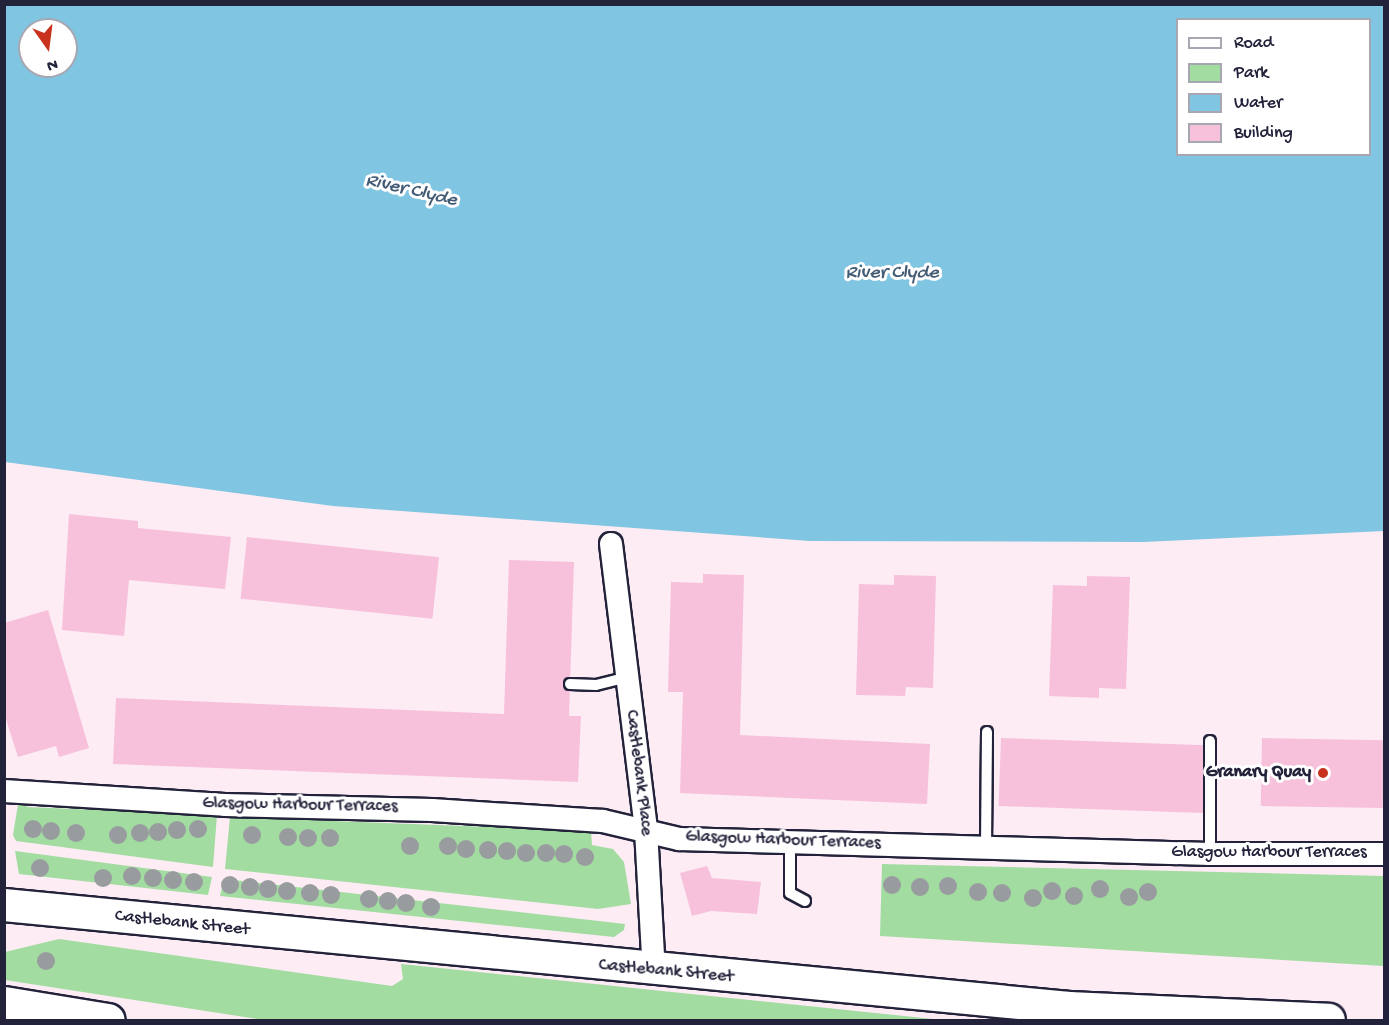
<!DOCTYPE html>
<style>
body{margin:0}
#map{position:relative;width:1389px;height:1025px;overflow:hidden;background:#fdecf4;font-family:"Gochi Hand",sans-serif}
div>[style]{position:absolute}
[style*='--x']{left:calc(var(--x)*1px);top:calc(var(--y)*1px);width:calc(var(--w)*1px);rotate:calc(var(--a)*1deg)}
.green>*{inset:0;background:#a2dca1}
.water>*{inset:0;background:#80c5e1}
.building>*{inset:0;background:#f7c1dc;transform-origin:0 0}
.roads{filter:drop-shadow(2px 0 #22223b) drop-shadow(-2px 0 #22223b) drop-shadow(0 2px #22223b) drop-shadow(0 -2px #22223b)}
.lane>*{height:10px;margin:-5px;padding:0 5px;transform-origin:5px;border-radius:5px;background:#fff}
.street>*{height:22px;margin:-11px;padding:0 11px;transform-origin:11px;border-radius:11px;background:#fff}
.secondary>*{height:32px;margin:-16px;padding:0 16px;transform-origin:16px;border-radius:16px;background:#fff}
.primary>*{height:33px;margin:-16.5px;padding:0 16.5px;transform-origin:16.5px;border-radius:16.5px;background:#fff}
.trees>*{width:18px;height:18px;margin:-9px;border-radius:50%;background:#999c9f}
.dots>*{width:16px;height:16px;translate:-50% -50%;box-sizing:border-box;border:3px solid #fff;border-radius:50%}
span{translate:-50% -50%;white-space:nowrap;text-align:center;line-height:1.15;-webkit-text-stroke:6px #fff;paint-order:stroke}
.street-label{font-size:18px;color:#22223b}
.poi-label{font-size:18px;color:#22223b;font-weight:700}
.right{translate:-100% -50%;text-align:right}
.water-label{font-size:20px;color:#435b75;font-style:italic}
.frame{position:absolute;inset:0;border:6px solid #22223b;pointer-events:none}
.legend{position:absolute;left:1176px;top:18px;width:195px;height:138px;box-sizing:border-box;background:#fff;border:2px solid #a7a7b1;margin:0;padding:8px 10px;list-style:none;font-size:18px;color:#22223b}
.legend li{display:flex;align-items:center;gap:12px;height:30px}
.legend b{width:30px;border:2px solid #a7a7b1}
.north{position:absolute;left:18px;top:18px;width:60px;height:60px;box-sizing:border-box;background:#fff;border:2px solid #a7a7b1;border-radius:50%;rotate:166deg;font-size:16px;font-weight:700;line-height:24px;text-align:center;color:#22223b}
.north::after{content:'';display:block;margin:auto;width:21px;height:27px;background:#c8321e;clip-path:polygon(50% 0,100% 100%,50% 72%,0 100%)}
</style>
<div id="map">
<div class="green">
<i style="clip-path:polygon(19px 798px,27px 807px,217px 815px,213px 867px,16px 841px,13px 835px)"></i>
<i style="clip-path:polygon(230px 817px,591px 831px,592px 845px,613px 849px,624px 862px,631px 904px,598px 909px,225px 869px)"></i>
<i style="clip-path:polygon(15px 851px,212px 877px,208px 895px,19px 874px)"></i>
<i style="clip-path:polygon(882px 864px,1384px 876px,1384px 966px,880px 936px)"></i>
<i style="clip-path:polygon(224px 879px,625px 924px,624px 930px,614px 937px,220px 896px)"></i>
<i style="clip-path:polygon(59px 939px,392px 986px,403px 979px,401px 964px,943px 1020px,264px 1020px,5px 980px,5px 952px)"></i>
</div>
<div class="water">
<i style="clip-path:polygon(evenodd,4px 5px,1384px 5px,1384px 531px,1143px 542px,810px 541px,333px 506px,5px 462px,4px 5px,1178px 20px,1370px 20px,1370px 154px,1178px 154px,1178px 20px,4px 5px,30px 30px,66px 30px,66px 66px,30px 66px,30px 30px)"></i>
</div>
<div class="building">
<i style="clip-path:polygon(69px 514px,138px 521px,138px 528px,231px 537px,225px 589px,129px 580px,124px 636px,62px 630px)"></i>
<i style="left:247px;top:537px;width:193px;height:62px;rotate:6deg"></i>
<i style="clip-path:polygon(509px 560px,574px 562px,569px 716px,581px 716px,578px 782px,113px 764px,116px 698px,504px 714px)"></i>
<i style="clip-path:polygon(703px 574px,744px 575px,740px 735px,930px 744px,927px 804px,680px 793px,683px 692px,668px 692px,671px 582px,703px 583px)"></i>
<i style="clip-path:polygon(894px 575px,936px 576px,933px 688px,906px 687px,905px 696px,856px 695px,859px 584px,894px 585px)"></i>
<i style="clip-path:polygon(1087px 576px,1130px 577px,1126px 689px,1099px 688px,1099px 698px,1049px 696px,1053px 585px,1087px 586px)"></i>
<i style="clip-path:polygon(48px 610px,89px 748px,59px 757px,56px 746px,18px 757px,4px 713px,4px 623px)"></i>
<i style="left:1001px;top:738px;width:205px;height:68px;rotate:2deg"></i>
<i style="left:1262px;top:738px;width:122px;height:68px;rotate:1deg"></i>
<i style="clip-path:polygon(707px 866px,712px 878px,761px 882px,757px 914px,711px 911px,692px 916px,680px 873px)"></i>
</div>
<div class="roads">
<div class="lane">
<i style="--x:570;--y:684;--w:26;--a:2"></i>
<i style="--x:596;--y:685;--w:30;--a:-14"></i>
<i style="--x:790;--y:842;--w:51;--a:90"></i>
<i style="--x:790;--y:893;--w:17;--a:28"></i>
<i style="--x:986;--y:847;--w:115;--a:-89.5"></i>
<i style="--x:1210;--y:854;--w:113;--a:-90"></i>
</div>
<div class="street">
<i style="--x:611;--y:544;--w:288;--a:83"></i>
<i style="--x:646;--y:830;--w:141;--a:86.8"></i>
<i style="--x:4;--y:791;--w:221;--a:3.6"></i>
<i style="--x:225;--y:805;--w:207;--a:1.4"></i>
<i style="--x:432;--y:810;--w:171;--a:3.7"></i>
<i style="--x:603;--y:821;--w:78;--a:13.3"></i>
<i style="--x:679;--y:839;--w:531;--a:1.62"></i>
<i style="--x:1210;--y:854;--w:174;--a:0"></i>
</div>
<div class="secondary">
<i style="--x:4;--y:905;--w:1070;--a:5.52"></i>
<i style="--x:1069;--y:1008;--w:260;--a:2.6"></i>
</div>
<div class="primary">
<i style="--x:4;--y:1003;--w:105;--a:9.3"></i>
</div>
</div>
<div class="trees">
<i style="left:33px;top:829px"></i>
<i style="left:198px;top:829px"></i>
<i style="left:177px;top:830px"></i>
<i style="left:51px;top:831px"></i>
<i style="left:158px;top:832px"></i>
<i style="left:76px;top:833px"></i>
<i style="left:140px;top:833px"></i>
<i style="left:118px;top:835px"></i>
<i style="left:252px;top:835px"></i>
<i style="left:288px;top:837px"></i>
<i style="left:308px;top:838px"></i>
<i style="left:330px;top:838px"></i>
<i style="left:410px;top:846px"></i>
<i style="left:448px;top:846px"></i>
<i style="left:466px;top:849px"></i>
<i style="left:488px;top:850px"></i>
<i style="left:507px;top:851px"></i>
<i style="left:526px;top:853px"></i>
<i style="left:546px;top:853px"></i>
<i style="left:564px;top:854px"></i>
<i style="left:585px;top:857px"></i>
<i style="left:40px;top:868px"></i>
<i style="left:132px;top:876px"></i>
<i style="left:103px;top:878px"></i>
<i style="left:153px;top:878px"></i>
<i style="left:173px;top:880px"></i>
<i style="left:194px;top:882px"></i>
<i style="left:230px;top:885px"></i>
<i style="left:892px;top:885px"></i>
<i style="left:948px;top:886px"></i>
<i style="left:250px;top:887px"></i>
<i style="left:920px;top:887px"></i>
<i style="left:268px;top:889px"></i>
<i style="left:1100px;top:889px"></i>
<i style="left:287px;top:891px"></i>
<i style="left:1052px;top:891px"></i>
<i style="left:978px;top:892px"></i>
<i style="left:1148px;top:892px"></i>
<i style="left:310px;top:893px"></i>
<i style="left:1002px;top:893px"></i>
<i style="left:331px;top:895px"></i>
<i style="left:1074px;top:896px"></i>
<i style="left:1129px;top:897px"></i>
<i style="left:1033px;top:898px"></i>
<i style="left:369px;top:899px"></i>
<i style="left:388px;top:901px"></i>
<i style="left:406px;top:903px"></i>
<i style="left:431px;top:907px"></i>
<i style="left:46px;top:961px"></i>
</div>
<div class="dots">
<i style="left:1323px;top:773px;background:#c8321e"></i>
</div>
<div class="street-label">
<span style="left:638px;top:773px;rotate:83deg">Castlebank Place</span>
<span style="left:300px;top:806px;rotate:1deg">Glasgow Harbour Terraces</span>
<span style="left:783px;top:841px;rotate:2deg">Glasgow Harbour Terraces</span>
<span style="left:1269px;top:853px">Glasgow Harbour Terraces</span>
<span style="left:182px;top:924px;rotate:6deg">Castlebank Street</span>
<span style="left:666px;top:972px;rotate:5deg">Castlebank Street</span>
</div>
<div class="poi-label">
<span class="right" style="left:1311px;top:773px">Granary Quay</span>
</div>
<div class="water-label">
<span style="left:411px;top:191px;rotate:13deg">River Clyde</span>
<span style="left:892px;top:273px">River Clyde</span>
</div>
<div class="frame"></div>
<ul class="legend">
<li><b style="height:8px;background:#fff"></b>Road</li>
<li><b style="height:16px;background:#a2dca1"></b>Park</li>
<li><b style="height:16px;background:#80c5e1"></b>Water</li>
<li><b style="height:16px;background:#f7c1dc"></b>Building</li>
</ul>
<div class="north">N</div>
</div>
